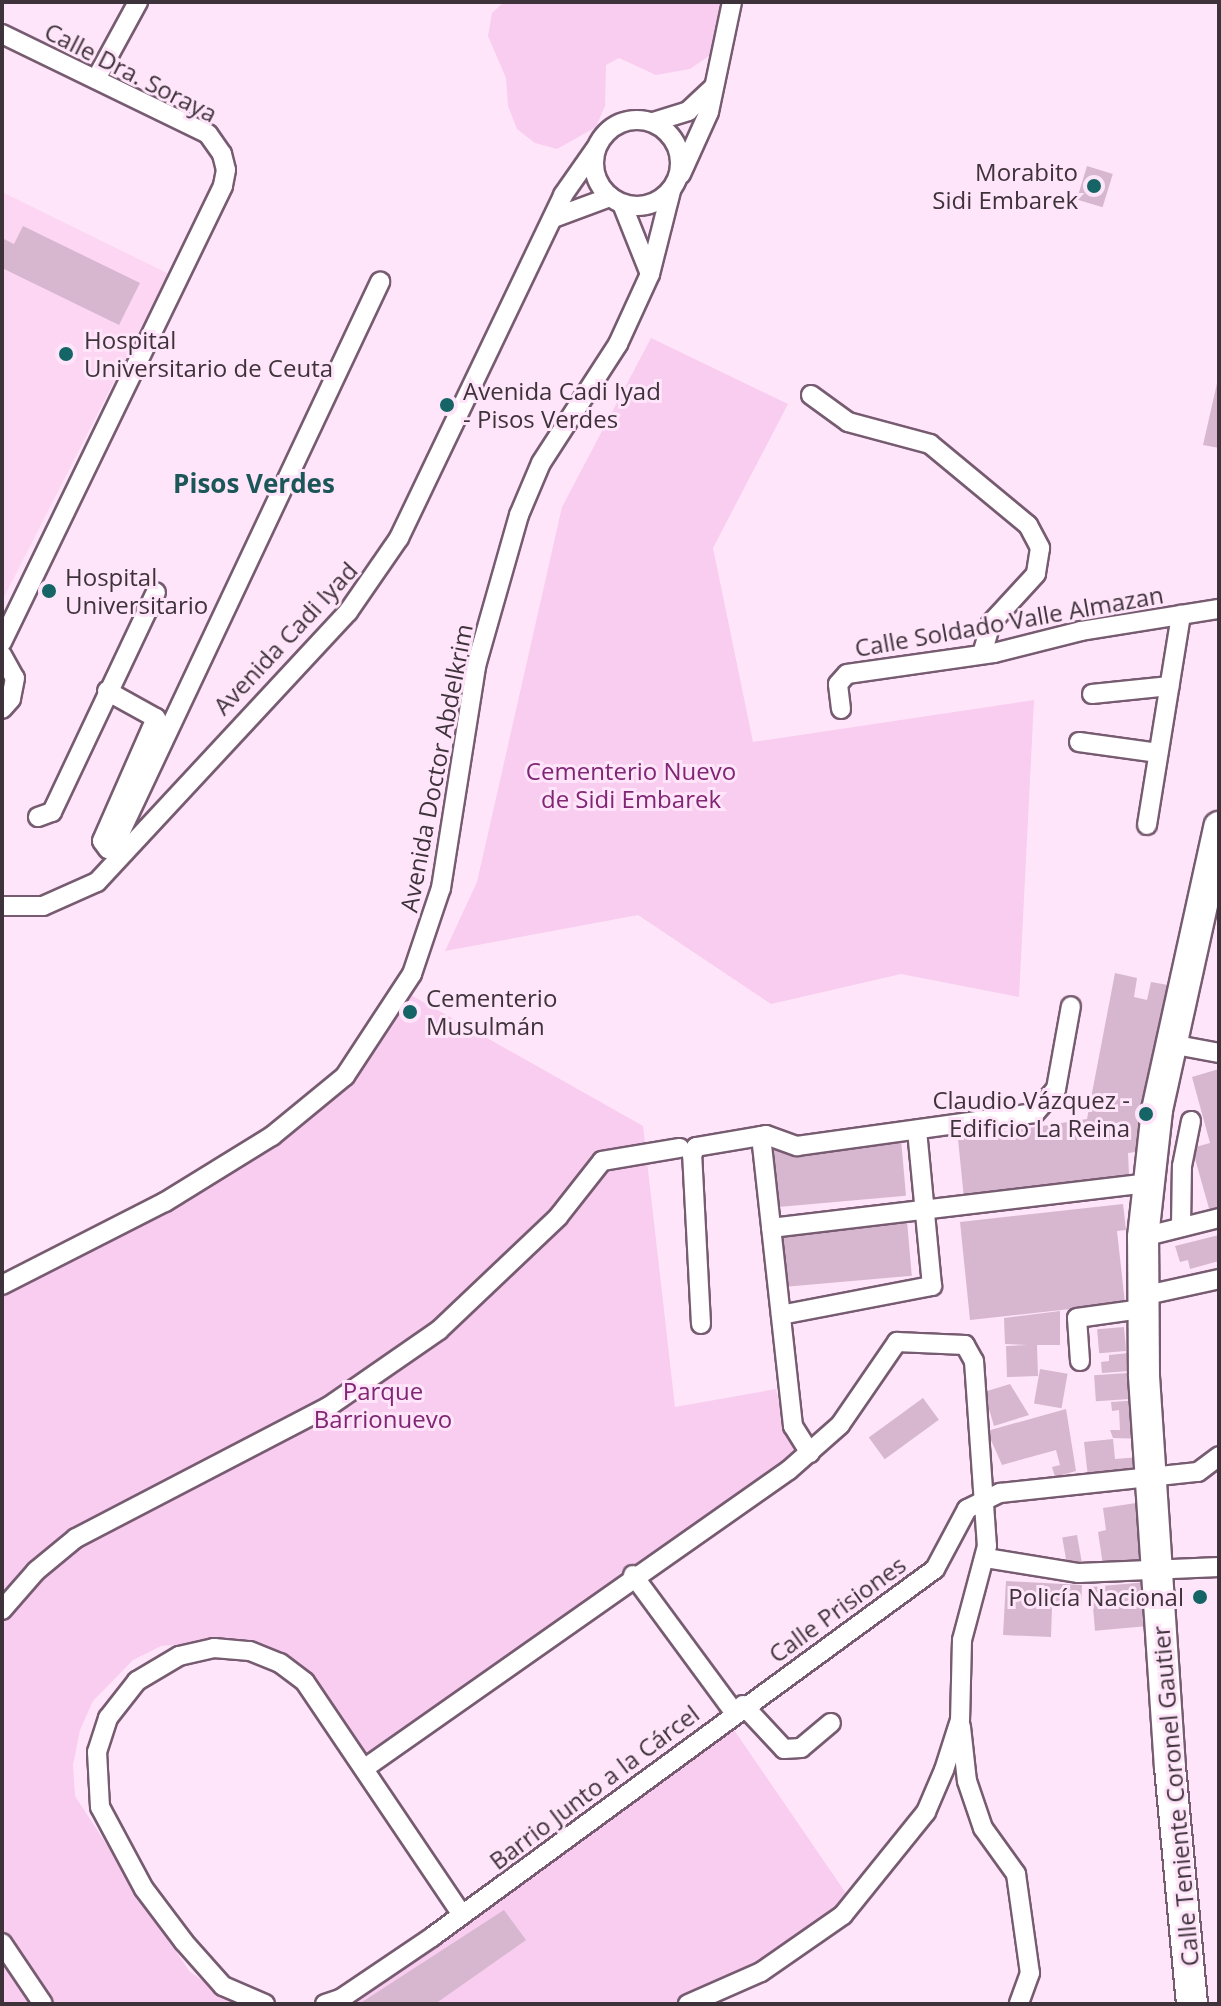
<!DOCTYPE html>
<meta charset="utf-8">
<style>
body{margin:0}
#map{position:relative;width:1221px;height:2006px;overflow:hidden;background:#ffe5f9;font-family:"Open Sans",sans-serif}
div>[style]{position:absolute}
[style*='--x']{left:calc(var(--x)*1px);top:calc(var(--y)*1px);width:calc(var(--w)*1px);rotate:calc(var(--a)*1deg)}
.built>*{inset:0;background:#fdd6f4}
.green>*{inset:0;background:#f8cdef}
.building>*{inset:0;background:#d6b7cf;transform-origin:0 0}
.roads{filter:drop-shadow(2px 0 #775c71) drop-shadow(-2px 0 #775c71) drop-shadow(0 2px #775c71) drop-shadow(0 -2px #775c71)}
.street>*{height:18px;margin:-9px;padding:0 9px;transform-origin:9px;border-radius:9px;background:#fff}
.street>.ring{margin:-9px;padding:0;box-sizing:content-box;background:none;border:18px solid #fff;border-radius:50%}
.primary>*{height:30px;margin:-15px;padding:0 15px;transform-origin:15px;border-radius:15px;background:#fff}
.dots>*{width:22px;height:22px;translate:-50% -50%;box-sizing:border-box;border:4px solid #ffe5f9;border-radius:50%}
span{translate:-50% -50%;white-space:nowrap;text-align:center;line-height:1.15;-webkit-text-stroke:6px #ffe5f9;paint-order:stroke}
.street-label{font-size:24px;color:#3e323b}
.poi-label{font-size:24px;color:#3e323b}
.right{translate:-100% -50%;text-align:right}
.left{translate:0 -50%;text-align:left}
.park-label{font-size:24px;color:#812575}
.neighbourhood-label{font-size:26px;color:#1b5658;font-weight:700}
.frame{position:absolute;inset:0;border:4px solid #3e323b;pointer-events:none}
</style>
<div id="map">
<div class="built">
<i style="clip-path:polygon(2px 192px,169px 274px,2px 601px)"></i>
</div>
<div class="green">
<i style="clip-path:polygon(504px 2px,720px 2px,719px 29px,709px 56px,690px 69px,656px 75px,619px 58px,606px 65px,605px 106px,596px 127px,557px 149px,535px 143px,517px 129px,508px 106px,506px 78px,488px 36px,492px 13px)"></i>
<i style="clip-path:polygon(651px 338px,788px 404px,713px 548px,753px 742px,1034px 700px,1019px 997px,901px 974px,771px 1004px,638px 915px,445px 951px,477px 882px,562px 507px)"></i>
<i style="clip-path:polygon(402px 990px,643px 1126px,675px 1407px,776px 1389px,783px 1422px,809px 1448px,357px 1767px,293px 1683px,267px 1659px,217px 1641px,161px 1646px,133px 1660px,93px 1701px,80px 1730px,73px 1765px,75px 1796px,189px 1971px,225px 1997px,248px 2004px,2px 2004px,2px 1286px,311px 1110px)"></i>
<i style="clip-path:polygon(719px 1708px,854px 1905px,691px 2004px,333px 2004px,712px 1726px)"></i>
</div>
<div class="building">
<i style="left:1087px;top:166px;width:27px;height:35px;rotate:17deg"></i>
<i style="clip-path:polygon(23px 226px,140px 283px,119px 325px,2px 268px,2px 238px,14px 244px)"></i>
<i style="clip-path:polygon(1218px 379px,1219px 380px,1219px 448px,1203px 445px)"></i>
<i style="clip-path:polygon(1115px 973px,1137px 978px,1134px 997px,1147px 1000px,1151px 982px,1168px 985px,1136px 1152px,1128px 1153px,1129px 1174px,964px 1199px,958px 1139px,1087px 1119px)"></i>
<i style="clip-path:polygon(1219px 1069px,1219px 1210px,1210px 1212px,1192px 1148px,1210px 1143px,1192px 1077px)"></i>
<i style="left:901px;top:1139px;width:57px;height:128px;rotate:85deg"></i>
<i style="clip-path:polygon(1123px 1204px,1126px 1230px,1117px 1231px,1125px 1303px,970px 1320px,960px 1222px)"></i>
<i style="left:907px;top:1221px;width:55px;height:129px;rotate:85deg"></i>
<i style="clip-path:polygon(1219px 1235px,1219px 1261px,1190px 1269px,1188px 1260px,1180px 1262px,1175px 1246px)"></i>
<i style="clip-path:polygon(1060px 1311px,1060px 1345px,1037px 1345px,1038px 1376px,1007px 1377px,1006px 1346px,1027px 1345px,1005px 1344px,1004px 1318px)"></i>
<i style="left:1124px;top:1327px;width:24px;height:27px;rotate:85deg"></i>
<i style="clip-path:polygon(1129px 1353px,1130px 1371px,1102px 1373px,1101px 1362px,1109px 1361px,1109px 1355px)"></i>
<i style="left:1040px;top:1369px;width:28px;height:35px;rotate:10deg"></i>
<i style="left:1128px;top:1373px;width:26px;height:34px;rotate:86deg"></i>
<i style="clip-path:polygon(1010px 1384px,1029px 1415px,994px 1426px,984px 1392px)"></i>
<i style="left:923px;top:1398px;width:27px;height:67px;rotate:54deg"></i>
<i style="clip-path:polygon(1141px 1400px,1143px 1439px,1113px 1438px,1110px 1430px,1120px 1430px,1119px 1410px,1112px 1411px,1111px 1402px)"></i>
<i style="clip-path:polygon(1066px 1409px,1076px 1471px,1055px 1477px,1052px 1467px,1060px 1465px,1056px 1450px,1002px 1465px,987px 1431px)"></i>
<i style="clip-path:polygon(1113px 1439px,1115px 1459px,1140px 1457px,1137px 1473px,1088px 1477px,1084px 1442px)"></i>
<i style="clip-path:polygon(1136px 1503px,1140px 1567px,1104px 1572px,1098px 1532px,1106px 1530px,1103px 1508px)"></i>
<i style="left:1077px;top:1535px;width:27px;height:15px;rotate:80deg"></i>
<i style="clip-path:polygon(1006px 1581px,1082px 1585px,1081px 1608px,1052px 1607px,1051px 1637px,1003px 1635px)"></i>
<i style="left:1147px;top:1582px;width:44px;height:56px;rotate:85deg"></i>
<i style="clip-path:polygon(504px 1910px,526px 1940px,435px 2004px,359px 2004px)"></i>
</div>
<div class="roads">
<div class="street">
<i style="--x:2;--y:34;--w:229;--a:25.9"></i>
<i style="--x:208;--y:134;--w:24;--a:55"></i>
<i style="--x:222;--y:154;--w:16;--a:76"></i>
<i style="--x:226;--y:170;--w:16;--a:101"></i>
<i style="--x:223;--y:186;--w:507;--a:115.86"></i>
<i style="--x:96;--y:79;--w:88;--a:-61.4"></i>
<i class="ring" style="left:594px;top:120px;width:68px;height:68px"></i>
<i style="--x:653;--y:122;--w:37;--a:-17"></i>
<i style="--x:688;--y:111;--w:34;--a:-43"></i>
<i style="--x:681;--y:174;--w:68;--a:-65.7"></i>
<i style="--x:709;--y:112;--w:112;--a:-78.2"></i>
<i style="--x:622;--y:204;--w:75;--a:68.2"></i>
<i style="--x:556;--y:217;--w:58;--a:-20.3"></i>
<i style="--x:811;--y:395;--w:46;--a:36.1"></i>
<i style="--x:848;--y:422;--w:85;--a:15"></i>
<i style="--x:930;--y:444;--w:127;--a:39.6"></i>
<i style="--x:1028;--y:525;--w:26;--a:62"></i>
<i style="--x:1040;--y:548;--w:26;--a:99"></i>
<i style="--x:1036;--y:574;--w:67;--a:132.6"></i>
<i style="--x:991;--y:623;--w:32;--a:106"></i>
<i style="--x:2;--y:655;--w:26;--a:61"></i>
<i style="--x:15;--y:678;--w:21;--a:101"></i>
<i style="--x:11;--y:699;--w:13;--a:132"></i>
<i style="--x:107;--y:691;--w:56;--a:28.9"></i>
<i style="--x:156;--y:718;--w:134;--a:113.7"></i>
<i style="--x:102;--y:841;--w:10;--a:53"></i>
<i style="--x:108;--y:849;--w:7;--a:-27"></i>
<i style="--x:114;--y:846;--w:624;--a:-64.75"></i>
<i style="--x:1092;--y:694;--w:78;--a:-5.9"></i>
<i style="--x:841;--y:709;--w:25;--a:-97"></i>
<i style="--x:838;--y:684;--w:13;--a:-48"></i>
<i style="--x:847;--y:674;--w:148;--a:-8.1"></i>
<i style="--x:994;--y:653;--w:90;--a:-14.2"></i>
<i style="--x:1081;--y:631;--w:140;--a:-9.1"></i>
<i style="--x:1079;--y:742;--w:80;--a:7.9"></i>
<i style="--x:38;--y:817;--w:15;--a:-20"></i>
<i style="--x:52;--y:812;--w:243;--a:-64.7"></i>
<i style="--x:1147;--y:825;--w:213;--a:-80.8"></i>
<i style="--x:2;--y:906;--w:41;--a:0"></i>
<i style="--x:43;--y:906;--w:59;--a:-24"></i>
<i style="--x:97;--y:882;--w:369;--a:-47.1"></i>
<i style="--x:348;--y:612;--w:90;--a:-55.4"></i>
<i style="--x:399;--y:538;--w:380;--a:-64.4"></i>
<i style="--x:563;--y:195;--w:57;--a:-54.9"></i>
<i style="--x:1171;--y:1044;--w:49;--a:10.6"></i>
<i style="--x:761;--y:1136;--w:292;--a:83.7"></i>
<i style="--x:793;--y:1426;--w:32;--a:58"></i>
<i style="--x:1181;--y:1227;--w:61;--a:-89.1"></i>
<i style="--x:1182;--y:1166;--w:46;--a:-78.7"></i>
<i style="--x:771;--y:1228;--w:379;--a:-6.8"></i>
<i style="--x:1143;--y:1237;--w:78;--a:-14"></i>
<i style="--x:2;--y:1285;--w:183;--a:-27"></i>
<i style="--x:165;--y:1202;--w:126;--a:-31.7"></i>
<i style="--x:272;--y:1136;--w:94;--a:-39.4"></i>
<i style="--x:345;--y:1076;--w:122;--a:-56.7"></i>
<i style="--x:412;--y:974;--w:91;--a:-71.4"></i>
<i style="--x:441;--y:888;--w:225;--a:-81"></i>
<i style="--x:476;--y:666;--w:157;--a:-74.1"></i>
<i style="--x:519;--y:515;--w:56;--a:-67.1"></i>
<i style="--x:541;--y:463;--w:142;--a:-57.1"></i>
<i style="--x:618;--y:344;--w:77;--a:-65.4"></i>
<i style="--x:650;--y:274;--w:86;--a:-75.8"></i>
<i style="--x:1142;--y:1296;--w:79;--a:-12.4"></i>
<i style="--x:781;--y:1315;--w:154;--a:-10.9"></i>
<i style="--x:932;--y:1286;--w:157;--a:-95.5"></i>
<i style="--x:701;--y:1324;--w:169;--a:-93"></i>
<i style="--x:692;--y:1155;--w:9;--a:-63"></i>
<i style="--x:696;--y:1147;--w:71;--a:-9.7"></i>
<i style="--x:766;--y:1135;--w:33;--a:20"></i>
<i style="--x:797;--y:1146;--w:240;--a:-7.9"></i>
<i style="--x:1035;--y:1113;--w:32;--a:-49"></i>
<i style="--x:1056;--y:1089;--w:84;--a:-79.8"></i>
<i style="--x:1080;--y:1361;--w:43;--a:-94"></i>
<i style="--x:1077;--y:1318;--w:66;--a:-7.9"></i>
<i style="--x:986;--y:1558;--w:94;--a:9.2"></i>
<i style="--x:1079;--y:1573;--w:140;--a:-2.5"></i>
<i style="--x:633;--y:1575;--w:170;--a:53.6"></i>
<i style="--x:2;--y:1610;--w:52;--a:-48.9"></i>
<i style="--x:36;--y:1571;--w:52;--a:-39.5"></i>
<i style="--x:76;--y:1538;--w:284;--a:-27.5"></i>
<i style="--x:328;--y:1407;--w:135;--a:-34.7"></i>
<i style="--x:439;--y:1330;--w:164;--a:-43.5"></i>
<i style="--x:558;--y:1217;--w:71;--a:-51.8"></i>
<i style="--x:602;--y:1161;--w:79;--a:-9.5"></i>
<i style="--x:743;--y:1705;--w:60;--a:47"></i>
<i style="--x:784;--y:1749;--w:17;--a:-3"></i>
<i style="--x:801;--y:1748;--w:39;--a:-40"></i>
<i style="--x:961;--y:1727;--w:54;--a:83.7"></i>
<i style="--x:967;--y:1781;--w:50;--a:71.2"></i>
<i style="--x:983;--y:1828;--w:57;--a:54.3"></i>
<i style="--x:1016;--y:1874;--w:100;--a:82"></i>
<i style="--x:1030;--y:1973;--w:33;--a:110"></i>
<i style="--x:365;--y:1768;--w:518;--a:-35.1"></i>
<i style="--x:789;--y:1470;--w:68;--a:-41.4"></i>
<i style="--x:840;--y:1425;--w:101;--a:-55.5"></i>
<i style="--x:897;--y:1342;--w:68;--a:2.5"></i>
<i style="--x:965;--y:1345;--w:18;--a:61"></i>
<i style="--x:974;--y:1361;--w:185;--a:86"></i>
<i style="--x:987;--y:1546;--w:97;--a:104.9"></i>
<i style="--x:962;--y:1640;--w:80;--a:91.4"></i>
<i style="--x:960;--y:1720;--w:52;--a:107.7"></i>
<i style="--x:944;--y:1770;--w:46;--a:113.2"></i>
<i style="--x:926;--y:1812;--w:132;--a:128.9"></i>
<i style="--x:843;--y:1915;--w:100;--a:145.2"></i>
<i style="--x:761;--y:1972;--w:80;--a:156.3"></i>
<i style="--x:2;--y:1943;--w:73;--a:56.1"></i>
<i style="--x:265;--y:2004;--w:46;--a:-156.8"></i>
<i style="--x:223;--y:1986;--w:59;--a:-131.6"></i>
<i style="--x:184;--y:1942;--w:66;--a:-127"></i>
<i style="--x:144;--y:1889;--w:93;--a:-118.2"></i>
<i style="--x:100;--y:1807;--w:55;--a:-93.1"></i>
<i style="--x:97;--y:1752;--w:36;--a:-72"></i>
<i style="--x:108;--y:1718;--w:47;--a:-51.9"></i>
<i style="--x:137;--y:1681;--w:49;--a:-30.8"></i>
<i style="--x:179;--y:1656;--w:36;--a:-13"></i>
<i style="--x:214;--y:1648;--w:36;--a:5"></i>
<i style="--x:250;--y:1651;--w:32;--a:22"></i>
<i style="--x:280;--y:1663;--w:31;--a:37"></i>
<i style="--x:305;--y:1682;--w:281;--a:56"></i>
<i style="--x:325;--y:2004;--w:18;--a:-19"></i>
<i style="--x:342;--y:1998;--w:109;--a:-34.1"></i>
<i style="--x:432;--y:1937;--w:623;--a:-36.19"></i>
<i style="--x:935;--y:1569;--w:68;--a:-61.9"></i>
<i style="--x:967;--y:1509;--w:37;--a:-26"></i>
<i style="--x:1000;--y:1493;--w:199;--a:-6.1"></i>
<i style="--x:1198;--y:1472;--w:26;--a:-37"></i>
</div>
<div class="primary">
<i style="--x:1192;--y:2004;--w:237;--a:-95.3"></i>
<i style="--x:1170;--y:1768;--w:394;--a:-93.8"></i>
<i style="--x:1144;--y:1375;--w:138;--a:-90.4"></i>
<i style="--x:1143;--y:1237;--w:128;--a:-83.7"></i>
<i style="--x:1157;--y:1110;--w:290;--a:-77.6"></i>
</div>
</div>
<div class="dots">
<i style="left:1094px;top:186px;background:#156466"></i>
<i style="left:66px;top:354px;background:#156466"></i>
<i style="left:447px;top:405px;background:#156466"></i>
<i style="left:49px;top:591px;background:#156466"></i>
<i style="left:410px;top:1012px;background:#156466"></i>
<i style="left:1146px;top:1114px;background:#156466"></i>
<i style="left:1200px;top:1597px;background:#156466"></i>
</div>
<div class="street-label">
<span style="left:131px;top:72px;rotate:27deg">Calle Dra. Soraya</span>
<span style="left:1009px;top:621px;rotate:-10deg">Calle Soldado Valle Almazan</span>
<span style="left:285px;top:638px;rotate:-47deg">Avenida Cadi Iyad</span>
<span style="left:436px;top:768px;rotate:-79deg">Avenida Doctor Abdelkrim</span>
<span style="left:837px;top:1609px;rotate:-36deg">Calle Prisiones</span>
<span style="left:594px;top:1787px;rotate:-37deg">Barrio Junto a la Cárcel</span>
<span style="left:1175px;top:1796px;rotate:-95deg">Calle Teniente Coronel Gautier</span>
</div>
<div class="poi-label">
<span class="right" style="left:1078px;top:186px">Morabito<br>Sidi Embarek</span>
<span class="left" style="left:84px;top:354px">Hospital<br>Universitario de Ceuta</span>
<span class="left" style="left:463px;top:405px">Avenida Cadi Iyad<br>- Pisos Verdes</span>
<span class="left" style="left:65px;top:591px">Hospital<br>Universitario</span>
<span class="left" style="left:426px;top:1012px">Cementerio<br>Musulmán</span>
<span class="right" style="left:1130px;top:1114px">Claudio Vázquez -<br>Edificio La Reina</span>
<span class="right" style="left:1184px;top:1597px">Policía Nacional</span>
</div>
<div class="park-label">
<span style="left:631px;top:785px">Cementerio Nuevo<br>de Sidi Embarek</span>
<span style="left:383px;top:1405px">Parque<br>Barrionuevo</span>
</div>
<div class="neighbourhood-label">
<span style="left:254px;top:484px">Pisos Verdes</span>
</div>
<div class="frame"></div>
</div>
